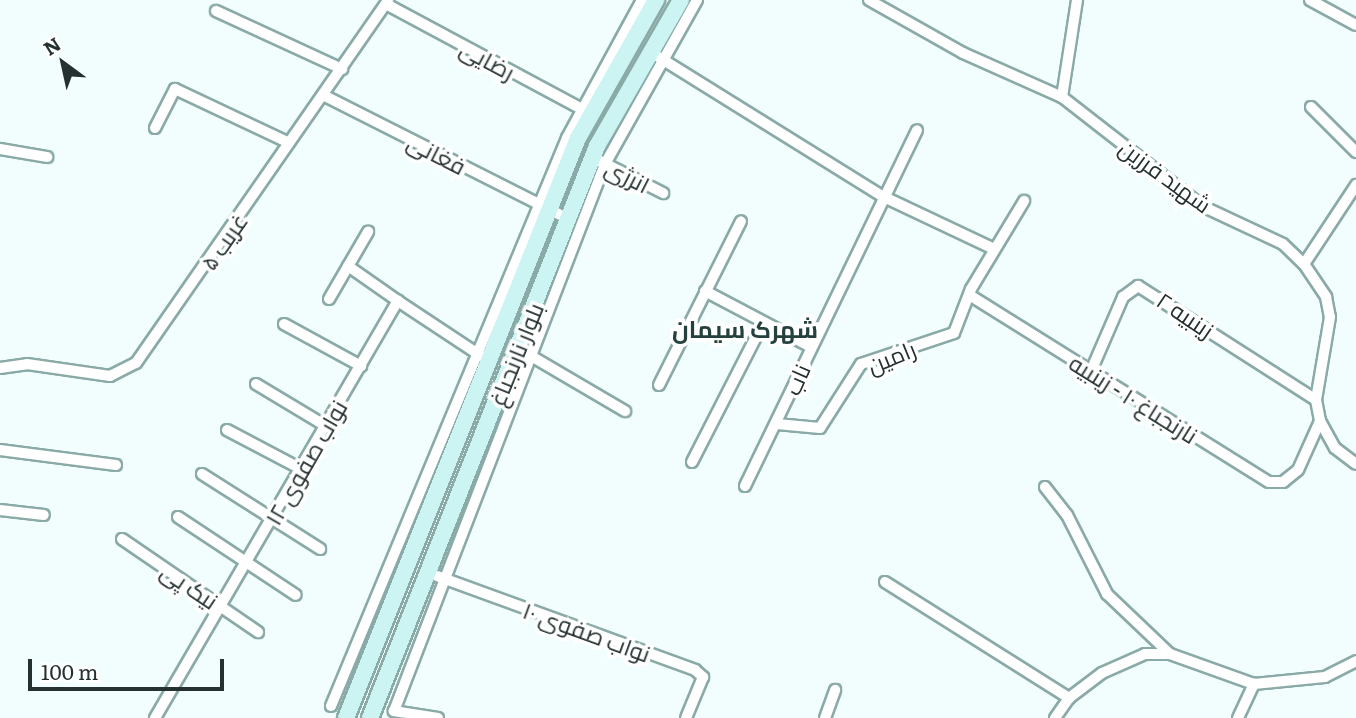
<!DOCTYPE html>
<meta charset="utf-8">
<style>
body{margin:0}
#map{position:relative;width:1356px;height:718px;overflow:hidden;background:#f1fefd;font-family:Literata,Cairo,serif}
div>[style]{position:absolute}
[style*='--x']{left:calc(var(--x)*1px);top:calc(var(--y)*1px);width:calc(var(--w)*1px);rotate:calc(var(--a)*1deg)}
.roads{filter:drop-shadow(2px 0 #8aaaa7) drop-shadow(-2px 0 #8aaaa7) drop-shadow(0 2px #8aaaa7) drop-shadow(0 -2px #8aaaa7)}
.street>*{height:10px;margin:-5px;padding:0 5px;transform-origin:5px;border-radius:5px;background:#fff}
.secondary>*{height:16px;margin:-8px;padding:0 8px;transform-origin:8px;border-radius:8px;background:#ccf4f2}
span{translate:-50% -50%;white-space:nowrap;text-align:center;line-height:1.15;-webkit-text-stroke:7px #fff;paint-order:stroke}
.street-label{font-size:23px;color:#243130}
.neighbourhood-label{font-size:24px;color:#24413e;font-weight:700}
.north{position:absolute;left:28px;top:28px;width:70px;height:70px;-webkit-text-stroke:5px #fff;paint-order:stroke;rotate:327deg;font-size:19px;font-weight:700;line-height:28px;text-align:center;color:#243130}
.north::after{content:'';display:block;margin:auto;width:24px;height:32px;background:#243130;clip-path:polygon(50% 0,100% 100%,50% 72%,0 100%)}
.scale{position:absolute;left:28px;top:659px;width:196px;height:32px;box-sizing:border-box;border:4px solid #243130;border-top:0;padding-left:9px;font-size:21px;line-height:24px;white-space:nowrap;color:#243130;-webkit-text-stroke:5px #fff;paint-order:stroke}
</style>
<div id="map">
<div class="roads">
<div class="street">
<i style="--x:869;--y:0;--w:108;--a:29.4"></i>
<i style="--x:963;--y:53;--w:108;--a:24"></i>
<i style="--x:1062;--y:97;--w:177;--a:37.9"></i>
<i style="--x:1202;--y:206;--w:89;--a:25.1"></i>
<i style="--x:1283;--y:244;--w:29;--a:44"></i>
<i style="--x:1304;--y:264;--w:40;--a:56"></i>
<i style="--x:1326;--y:297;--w:20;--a:79"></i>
<i style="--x:1330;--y:317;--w:84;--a:99.6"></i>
<i style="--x:1316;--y:400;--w:21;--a:79"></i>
<i style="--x:1320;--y:421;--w:31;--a:61"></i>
<i style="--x:1335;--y:448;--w:26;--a:37"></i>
<i style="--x:1310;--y:0;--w:52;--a:28.5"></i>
<i style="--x:386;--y:4;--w:228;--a:28.2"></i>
<i style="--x:216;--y:11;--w:139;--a:24.7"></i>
<i style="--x:657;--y:56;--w:265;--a:31.9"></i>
<i style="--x:882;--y:196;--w:124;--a:25.3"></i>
<i style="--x:323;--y:95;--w:275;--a:26.8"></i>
<i style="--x:1062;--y:97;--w:98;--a:-81.2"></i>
<i style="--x:1311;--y:107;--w:64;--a:45"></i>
<i style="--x:155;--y:128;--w:44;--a:-62.9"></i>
<i style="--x:175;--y:89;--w:126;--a:25.3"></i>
<i style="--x:0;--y:149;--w:48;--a:9.7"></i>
<i style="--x:600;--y:161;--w:71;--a:26.9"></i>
<i style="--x:1304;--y:264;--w:95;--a:-56.6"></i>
<i style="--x:348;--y:266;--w:61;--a:35"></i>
<i style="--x:705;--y:291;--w:120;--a:27.8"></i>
<i style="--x:971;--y:296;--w:351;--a:32"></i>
<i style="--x:1269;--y:482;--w:14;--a:0"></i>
<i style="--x:1283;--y:482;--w:19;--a:-39"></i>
<i style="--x:1298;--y:470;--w:54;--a:-65.8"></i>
<i style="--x:329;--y:299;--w:78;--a:-59.8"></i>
<i style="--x:284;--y:324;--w:88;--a:28.6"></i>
<i style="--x:526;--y:353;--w:115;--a:30.4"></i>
<i style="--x:0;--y:368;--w:27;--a:-8"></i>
<i style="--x:27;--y:364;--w:84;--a:8.2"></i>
<i style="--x:110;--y:376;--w:29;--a:-27"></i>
<i style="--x:136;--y:363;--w:442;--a:-55.2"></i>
<i style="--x:1091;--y:371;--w:81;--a:-66.6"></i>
<i style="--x:1123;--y:297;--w:19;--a:-36"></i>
<i style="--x:1138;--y:286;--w:211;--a:32.6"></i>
<i style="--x:256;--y:384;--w:82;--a:31"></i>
<i style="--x:659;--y:385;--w:183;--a:-63.4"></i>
<i style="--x:777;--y:424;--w:43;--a:5.3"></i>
<i style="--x:820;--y:428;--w:76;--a:-57.4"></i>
<i style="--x:861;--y:364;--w:98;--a:-18.4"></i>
<i style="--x:954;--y:333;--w:47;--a:-68.9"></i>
<i style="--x:971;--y:289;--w:103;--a:-58.9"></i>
<i style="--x:227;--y:430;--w:84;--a:27.8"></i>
<i style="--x:0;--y:450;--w:117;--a:7.4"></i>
<i style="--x:692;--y:462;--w:156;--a:-62.9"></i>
<i style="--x:202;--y:474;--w:140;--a:32.4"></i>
<i style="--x:745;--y:486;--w:395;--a:-64.2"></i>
<i style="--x:1045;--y:487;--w:36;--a:52"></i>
<i style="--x:1067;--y:515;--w:89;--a:63.1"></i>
<i style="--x:1107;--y:594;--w:87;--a:43.6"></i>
<i style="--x:0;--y:510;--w:44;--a:6.5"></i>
<i style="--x:178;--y:517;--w:141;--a:33.5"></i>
<i style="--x:122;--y:539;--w:165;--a:34.4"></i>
<i style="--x:437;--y:576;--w:275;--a:20"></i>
<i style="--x:695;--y:670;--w:11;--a:41"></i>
<i style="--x:703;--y:677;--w:44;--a:112.5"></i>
<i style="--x:885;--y:582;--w:218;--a:32.2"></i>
<i style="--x:331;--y:706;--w:615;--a:-67.44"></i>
<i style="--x:567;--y:138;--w:157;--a:-61.5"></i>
<i style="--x:155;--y:718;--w:483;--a:-59.8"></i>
<i style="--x:398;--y:301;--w:103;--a:33.5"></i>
<i style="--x:438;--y:718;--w:45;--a:-171"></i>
<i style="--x:394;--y:711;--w:586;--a:-68.91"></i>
<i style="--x:605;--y:164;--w:188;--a:-60.7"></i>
<i style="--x:825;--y:718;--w:30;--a:-70"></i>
<i style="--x:1055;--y:718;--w:24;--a:-55"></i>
<i style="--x:1069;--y:698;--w:41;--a:-37.1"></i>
<i style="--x:1102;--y:673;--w:47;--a:-23.8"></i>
<i style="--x:1145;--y:654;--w:25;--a:0"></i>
<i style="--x:1170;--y:654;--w:89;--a:19.7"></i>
<i style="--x:1254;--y:684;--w:71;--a:-5.6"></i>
<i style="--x:1325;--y:677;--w:35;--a:-27"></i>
<i style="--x:1238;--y:718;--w:38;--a:-65"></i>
</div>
<div class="secondary">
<i style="--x:346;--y:718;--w:625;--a:-68.2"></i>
<i style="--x:578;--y:138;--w:159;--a:-60.5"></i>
<i style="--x:370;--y:718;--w:615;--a:-68.35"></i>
<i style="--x:597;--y:146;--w:168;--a:-60.1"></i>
</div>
</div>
<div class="street-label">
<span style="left:488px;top:59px;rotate:28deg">رضایی</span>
<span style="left:437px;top:153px;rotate:27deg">فغانی</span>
<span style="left:628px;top:175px;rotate:27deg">انرژی</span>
<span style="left:1166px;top:175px;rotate:36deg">شهید فرزین</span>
<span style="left:223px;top:241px;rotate:-55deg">غریب ۵</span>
<span style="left:1186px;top:314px;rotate:34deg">زینبیه ۲</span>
<span style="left:515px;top:354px;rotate:-68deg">بلوار نارنجباغ</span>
<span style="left:891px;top:356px;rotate:-22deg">رامین</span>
<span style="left:796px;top:379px;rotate:-66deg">ناب</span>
<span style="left:1134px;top:398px;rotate:32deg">نارنجباغ ۱۰ - زینبیه</span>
<span style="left:305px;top:462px;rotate:-60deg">نواب صفوی ۱۲</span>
<span style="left:190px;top:585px;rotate:34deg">نیک پی</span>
<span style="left:587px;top:631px;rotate:20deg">نواب صفوی ۱۰</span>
</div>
<div class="neighbourhood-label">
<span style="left:745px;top:328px">شهرک سیمان</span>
</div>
<div class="north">N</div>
<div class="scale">100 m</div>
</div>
